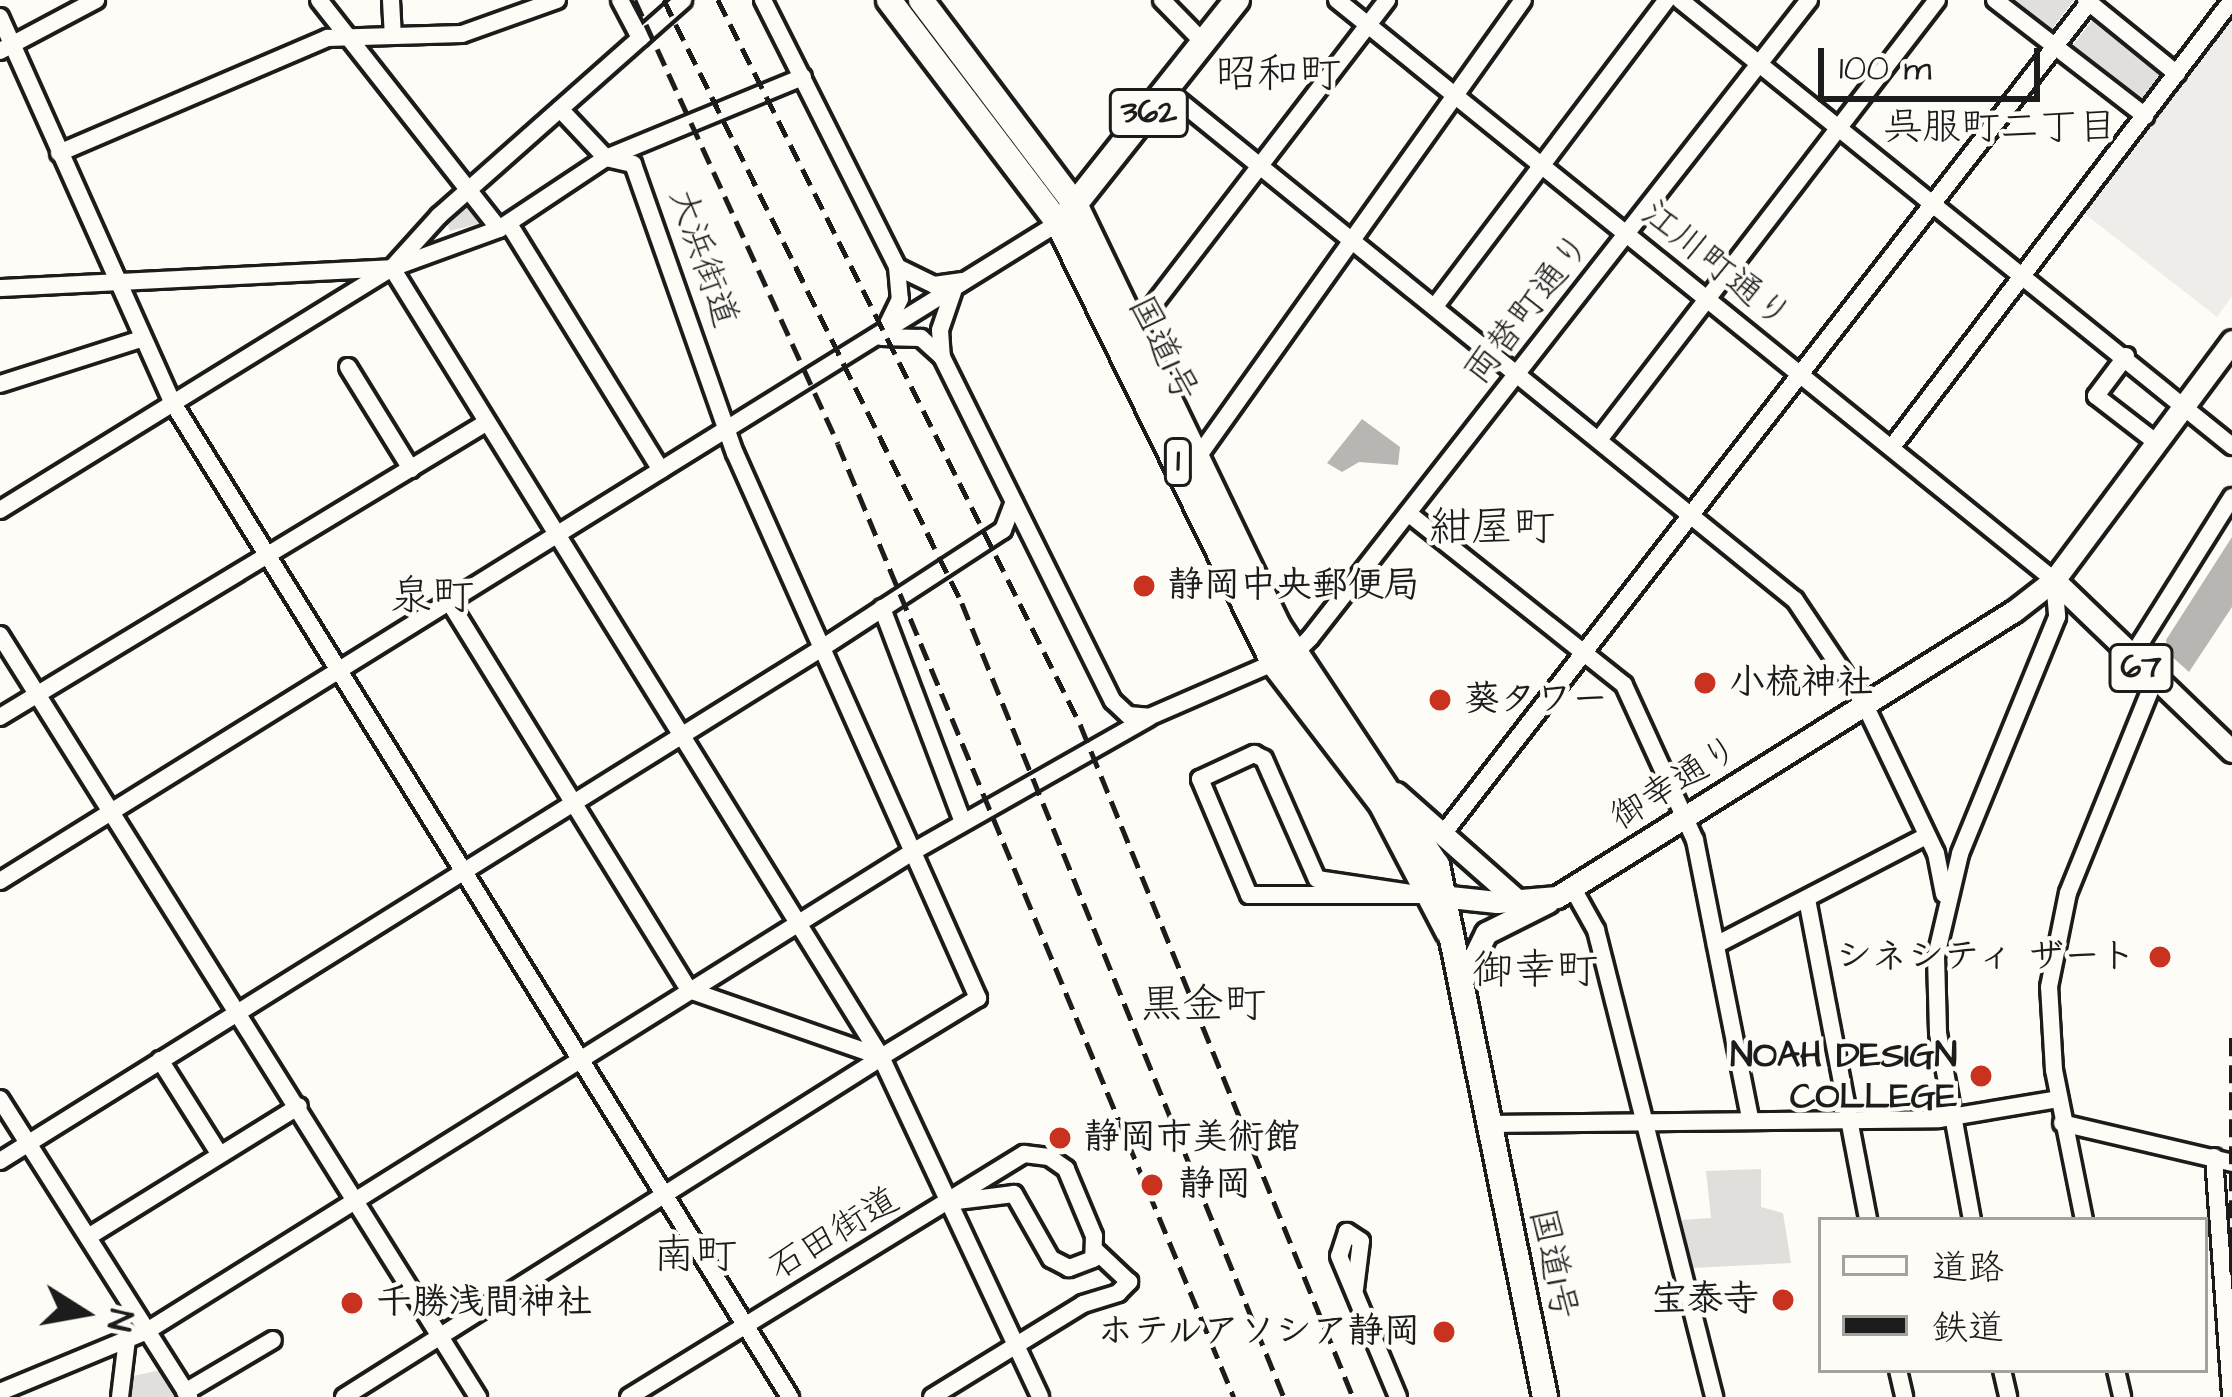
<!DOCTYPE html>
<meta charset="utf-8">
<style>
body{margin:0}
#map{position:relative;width:2232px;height:1397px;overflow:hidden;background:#fdfcf7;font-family:"Architects Daughter","Klee One",sans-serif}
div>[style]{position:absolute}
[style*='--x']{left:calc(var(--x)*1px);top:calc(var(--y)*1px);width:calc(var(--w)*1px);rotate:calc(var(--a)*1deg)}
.built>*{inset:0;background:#eeede9}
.green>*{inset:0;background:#e0dfdb;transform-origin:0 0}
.water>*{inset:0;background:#b7b6b2}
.roads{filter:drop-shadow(3px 0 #1c1c1c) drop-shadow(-3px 0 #1c1c1c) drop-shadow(0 3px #1c1c1c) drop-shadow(0 -3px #1c1c1c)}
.minor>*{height:16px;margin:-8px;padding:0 8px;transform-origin:8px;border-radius:8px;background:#fdfcf7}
.major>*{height:21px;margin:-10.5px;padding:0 10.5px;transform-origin:10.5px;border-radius:10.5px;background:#fdfcf7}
.highway>*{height:24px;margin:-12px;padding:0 12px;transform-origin:12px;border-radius:12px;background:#fdfcf7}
.rail>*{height:4.5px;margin-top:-2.25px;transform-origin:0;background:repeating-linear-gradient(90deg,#1c1c1c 0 18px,transparent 0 27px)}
.dots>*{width:33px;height:33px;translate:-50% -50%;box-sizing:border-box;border:6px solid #fdfcf7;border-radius:50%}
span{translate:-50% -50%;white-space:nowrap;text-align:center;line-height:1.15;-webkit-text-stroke:9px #fdfcf7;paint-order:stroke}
.shield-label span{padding:3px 9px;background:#fdfcf7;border:3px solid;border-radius:9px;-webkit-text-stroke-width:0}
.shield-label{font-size:33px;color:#1c1c1c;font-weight:700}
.street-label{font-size:36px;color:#1c1c1c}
.poi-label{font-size:36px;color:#1c1c1c;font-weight:700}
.left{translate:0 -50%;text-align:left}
.right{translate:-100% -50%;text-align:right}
.neighbourhood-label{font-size:39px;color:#1c1c1c}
.quarter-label{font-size:42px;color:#1c1c1c}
.legend{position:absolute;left:1818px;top:1217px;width:390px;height:156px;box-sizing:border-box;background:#fdfcf7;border:3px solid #a3a29f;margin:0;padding:15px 21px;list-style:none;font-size:36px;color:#1c1c1c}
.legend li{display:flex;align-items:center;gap:24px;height:60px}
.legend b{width:60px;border:3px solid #a3a29f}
.north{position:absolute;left:24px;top:1253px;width:120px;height:120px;-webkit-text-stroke:9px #fdfcf7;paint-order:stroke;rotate:101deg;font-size:33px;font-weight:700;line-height:48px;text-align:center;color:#1c1c1c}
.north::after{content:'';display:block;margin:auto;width:42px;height:54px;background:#1c1c1c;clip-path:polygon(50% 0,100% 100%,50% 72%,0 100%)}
.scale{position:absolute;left:1818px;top:48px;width:222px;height:54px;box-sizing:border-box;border:6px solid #1c1c1c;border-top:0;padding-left:15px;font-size:36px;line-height:42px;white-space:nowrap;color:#1c1c1c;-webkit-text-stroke:9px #fdfcf7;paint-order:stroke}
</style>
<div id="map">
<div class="built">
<i style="clip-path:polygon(2232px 13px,2232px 296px,2217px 317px,2080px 210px)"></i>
</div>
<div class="green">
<i style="clip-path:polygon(2013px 0,2074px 0,2051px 30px)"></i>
<i style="left:2094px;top:18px;width:90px;height:38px;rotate:38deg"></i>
<i style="clip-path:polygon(469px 195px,489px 221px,450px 231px,445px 218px)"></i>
<i style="clip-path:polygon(1761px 1169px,1761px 1207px,1783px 1213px,1791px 1263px,1692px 1268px,1682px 1220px,1711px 1218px,1706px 1171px)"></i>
<i style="clip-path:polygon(161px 1370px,180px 1397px,125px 1397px,128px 1377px)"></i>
</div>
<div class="water">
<i style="clip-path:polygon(1362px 419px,1400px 447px,1398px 465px,1359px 462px,1342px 472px,1327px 463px)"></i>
<i style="clip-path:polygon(2232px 537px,2232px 607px,2189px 672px,2168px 653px,2166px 640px)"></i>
</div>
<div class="roads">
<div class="minor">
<i style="--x:319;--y:0;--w:291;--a:51.8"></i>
<i style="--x:391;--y:0;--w:33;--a:87"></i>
<i style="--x:620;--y:0;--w:43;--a:62.2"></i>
<i style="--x:763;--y:0;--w:299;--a:63.3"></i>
<i style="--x:897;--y:267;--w:32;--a:85"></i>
<i style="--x:900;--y:299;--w:28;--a:116"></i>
<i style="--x:1162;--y:0;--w:60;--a:45.7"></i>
<i style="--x:1337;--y:0;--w:922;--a:38.97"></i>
<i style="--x:2054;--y:580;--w:37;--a:85"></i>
<i style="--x:2057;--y:617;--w:256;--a:112.3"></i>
<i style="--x:1960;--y:854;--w:105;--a:103.2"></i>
<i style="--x:1936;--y:956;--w:77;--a:88.5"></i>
<i style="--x:1938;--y:1033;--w:190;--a:79.7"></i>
<i style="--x:1680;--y:0;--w:710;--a:38.94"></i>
<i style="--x:1995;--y:0;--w:190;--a:37.7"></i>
<i style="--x:2086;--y:0;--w:117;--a:39.1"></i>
<i style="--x:0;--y:17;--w:419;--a:65.9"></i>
<i style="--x:171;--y:400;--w:1174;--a:58.17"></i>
<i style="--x:0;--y:51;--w:109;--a:-28"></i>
<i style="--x:1166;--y:90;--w:810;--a:39.04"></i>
<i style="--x:1795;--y:600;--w:124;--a:56.2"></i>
<i style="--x:1864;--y:703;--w:166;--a:64.4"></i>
<i style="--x:1936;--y:853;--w:42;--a:79"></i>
<i style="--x:560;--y:109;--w:67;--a:46.8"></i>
<i style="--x:606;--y:158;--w:213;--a:-22.4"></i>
<i style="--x:59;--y:153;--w:292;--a:-23.2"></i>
<i style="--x:327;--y:38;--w:135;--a:-1.7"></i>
<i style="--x:462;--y:34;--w:101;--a:-19.7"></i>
<i style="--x:509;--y:224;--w:289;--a:58.3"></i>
<i style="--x:897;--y:267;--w:41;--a:25.9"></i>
<i style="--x:934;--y:285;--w:29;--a:-8"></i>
<i style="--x:0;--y:288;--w:393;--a:-2.9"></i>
<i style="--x:392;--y:268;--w:114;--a:-20"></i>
<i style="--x:499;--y:229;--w:128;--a:-33.6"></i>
<i style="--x:606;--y:158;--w:28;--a:13"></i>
<i style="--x:633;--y:164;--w:306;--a:70.6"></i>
<i style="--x:735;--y:453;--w:597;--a:65.97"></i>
<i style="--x:978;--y:998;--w:114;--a:148.7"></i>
<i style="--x:881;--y:1057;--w:928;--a:-121.79"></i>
<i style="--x:953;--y:292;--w:40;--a:108.9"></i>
<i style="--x:940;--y:330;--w:27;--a:86"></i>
<i style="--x:942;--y:357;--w:384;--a:63.6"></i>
<i style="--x:1113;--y:701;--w:21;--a:43"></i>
<i style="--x:1128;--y:715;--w:21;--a:5"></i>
<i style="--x:1149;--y:717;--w:158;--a:-23.5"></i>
<i style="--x:1294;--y:654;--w:23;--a:-45"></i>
<i style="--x:1310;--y:638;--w:810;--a:-51.97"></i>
<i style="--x:1436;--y:305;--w:383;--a:-52.9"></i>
<i style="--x:1137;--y:326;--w:411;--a:-52.5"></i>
<i style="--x:881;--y:337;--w:40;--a:1.4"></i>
<i style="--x:921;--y:338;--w:28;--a:42"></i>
<i style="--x:2126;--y:356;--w:50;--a:126.9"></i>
<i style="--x:2096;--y:396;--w:77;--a:37.6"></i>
<i style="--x:348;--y:367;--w:120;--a:58.3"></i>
<i style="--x:0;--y:384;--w:148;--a:-17.7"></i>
<i style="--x:1601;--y:437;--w:551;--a:-52.44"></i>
<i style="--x:1892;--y:447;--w:562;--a:-52.74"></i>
<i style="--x:1197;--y:458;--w:562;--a:-54.56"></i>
<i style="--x:0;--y:510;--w:461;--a:-31.7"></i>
<i style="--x:392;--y:268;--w:70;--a:-47.9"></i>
<i style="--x:439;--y:216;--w:326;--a:-41.5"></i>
<i style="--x:1408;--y:513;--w:276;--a:38.5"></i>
<i style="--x:1624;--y:685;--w:170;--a:65.4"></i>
<i style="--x:1695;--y:840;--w:284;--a:78.8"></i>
<i style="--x:450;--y:603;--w:455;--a:58.3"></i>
<i style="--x:689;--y:990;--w:203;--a:19.2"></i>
<i style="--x:881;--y:1057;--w:375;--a:64.9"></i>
<i style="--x:882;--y:608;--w:229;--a:69.3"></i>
<i style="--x:0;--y:635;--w:900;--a:57.9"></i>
<i style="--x:2131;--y:658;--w:190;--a:-57.9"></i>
<i style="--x:0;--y:717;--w:566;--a:-31.19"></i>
<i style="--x:1254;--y:754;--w:11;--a:27"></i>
<i style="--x:1264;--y:759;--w:131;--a:66.2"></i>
<i style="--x:1317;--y:879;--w:108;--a:8.5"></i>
<i style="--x:1424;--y:895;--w:175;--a:180"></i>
<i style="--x:1249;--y:895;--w:126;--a:-112.9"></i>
<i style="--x:1200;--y:779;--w:60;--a:-24.8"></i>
<i style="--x:1446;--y:830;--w:1051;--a:-52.15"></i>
<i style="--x:0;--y:881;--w:1246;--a:-31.88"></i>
<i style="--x:1572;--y:887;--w:49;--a:60.8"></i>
<i style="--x:1596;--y:930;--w:482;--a:75.8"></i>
<i style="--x:1807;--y:899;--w:327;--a:79.2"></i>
<i style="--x:1716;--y:945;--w:237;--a:-27.4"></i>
<i style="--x:160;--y:1060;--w:112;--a:57.7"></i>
<i style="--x:0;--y:1099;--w:353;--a:57.6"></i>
<i style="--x:2062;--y:1123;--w:175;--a:13.2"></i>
<i style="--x:1488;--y:1124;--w:451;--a:-0.6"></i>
<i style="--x:1939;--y:1119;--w:122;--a:-9.5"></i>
<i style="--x:2214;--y:1157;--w:241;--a:85.9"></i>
<i style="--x:0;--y:1161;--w:969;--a:-31.97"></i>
<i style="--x:822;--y:648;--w:216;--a:-33.1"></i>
<i style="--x:1003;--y:530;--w:30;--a:-69"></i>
<i style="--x:2084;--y:1220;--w:153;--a:-101.3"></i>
<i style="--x:2054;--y:1070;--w:83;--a:-93.4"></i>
<i style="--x:2049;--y:987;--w:96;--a:-78.6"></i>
<i style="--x:2068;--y:893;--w:229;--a:-67.9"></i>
<i style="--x:88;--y:1237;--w:248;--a:-31.8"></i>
<i style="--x:1355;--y:1289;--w:48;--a:-82.9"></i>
<i style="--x:1361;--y:1241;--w:17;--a:-147"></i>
<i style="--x:1347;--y:1232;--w:25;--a:108"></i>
<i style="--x:1339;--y:1256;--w:153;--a:67.3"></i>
<i style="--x:1898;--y:1370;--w:28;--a:77"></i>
<i style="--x:2002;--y:1370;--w:28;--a:77"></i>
<i style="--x:2116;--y:1370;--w:28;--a:77"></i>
<i style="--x:0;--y:1392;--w:159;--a:-22.5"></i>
<i style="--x:147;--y:1331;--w:905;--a:-32.04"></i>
<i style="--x:914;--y:851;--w:269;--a:-29.6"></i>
<i style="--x:185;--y:1392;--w:102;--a:-30.6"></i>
<i style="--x:120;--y:1397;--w:58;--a:-83.1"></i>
<i style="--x:344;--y:1397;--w:633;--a:-32.28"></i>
<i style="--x:629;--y:1397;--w:464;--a:-31.6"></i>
<i style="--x:1024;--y:1154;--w:25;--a:7"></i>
<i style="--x:1049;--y:1157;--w:21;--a:35"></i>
<i style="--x:1066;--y:1169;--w:73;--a:67.3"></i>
<i style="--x:1094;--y:1236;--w:23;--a:92"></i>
<i style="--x:1093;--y:1259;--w:26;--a:159"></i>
<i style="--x:1069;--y:1268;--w:20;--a:-153"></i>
<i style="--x:1051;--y:1259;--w:75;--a:-119.6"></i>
<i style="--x:1014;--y:1194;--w:64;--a:172.9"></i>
<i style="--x:932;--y:1397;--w:177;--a:-31.6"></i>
<i style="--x:1083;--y:1304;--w:37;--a:-17"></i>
<i style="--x:1118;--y:1293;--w:16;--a:-45"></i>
<i style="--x:1129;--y:1282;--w:47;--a:-136.7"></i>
</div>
<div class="major">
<i style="--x:2054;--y:580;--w:247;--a:43.9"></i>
<i style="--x:1396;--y:793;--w:163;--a:41.5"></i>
<i style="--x:1431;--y:895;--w:66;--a:6.1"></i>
<i style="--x:1497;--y:902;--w:60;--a:-4.8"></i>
<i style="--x:1557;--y:897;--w:539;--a:-32.04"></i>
<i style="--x:2014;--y:611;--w:51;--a:-37.8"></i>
<i style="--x:2054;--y:580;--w:298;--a:-53.3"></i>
<i style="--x:1462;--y:982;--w:55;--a:-63.9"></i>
<i style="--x:1486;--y:933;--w:69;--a:-26.6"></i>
</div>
<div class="highway">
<i style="--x:889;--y:0;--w:280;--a:52.8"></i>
<i style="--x:1058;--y:223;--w:491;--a:63.9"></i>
<i style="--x:1274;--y:664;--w:178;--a:52.5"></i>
<i style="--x:1382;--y:805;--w:143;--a:62.5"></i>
<i style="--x:921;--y:0;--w:258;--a:53"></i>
<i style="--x:1076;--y:206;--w:466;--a:64.3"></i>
<i style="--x:1278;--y:626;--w:287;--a:56.4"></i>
<i style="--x:1437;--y:865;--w:543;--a:78.52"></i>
<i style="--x:1068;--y:213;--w:272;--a:-51.6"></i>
</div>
</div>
<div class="rail">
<i style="--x:635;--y:0;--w:488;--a:65.4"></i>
<i style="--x:838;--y:444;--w:1032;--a:67.44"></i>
<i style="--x:664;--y:0;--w:673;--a:63.7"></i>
<i style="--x:962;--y:603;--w:857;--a:67.93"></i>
<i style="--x:718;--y:0;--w:812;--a:63.43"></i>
<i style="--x:1081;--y:726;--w:724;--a:67.93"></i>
<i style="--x:2232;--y:1038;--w:235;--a:90"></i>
</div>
<div class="dots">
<i style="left:1144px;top:586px;background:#c8321e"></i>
<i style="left:1705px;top:683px;background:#c8321e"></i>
<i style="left:1440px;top:700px;background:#c8321e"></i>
<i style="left:2160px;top:957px;background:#c8321e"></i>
<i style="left:1981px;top:1076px;background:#c8321e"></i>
<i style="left:1060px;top:1138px;background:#c8321e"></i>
<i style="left:1152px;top:1185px;background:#c8321e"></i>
<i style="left:1783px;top:1300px;background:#c8321e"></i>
<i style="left:352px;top:1303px;background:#c8321e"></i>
<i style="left:1444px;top:1332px;background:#c8321e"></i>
</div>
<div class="shield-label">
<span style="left:1149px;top:113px">362</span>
<span style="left:1178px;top:462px">1</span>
<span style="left:2141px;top:668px">67</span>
</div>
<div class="street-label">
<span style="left:703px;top:258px;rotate:71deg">大浜街道</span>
<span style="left:1716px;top:265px;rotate:39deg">江川町通り</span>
<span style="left:1528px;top:309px;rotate:-52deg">両替町通り</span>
<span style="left:1163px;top:349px;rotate:64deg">国道1号</span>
<span style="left:1675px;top:783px;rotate:-32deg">御幸通り</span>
<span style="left:834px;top:1234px;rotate:-31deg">石田街道</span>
<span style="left:1553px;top:1264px;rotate:78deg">国道1号</span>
</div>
<div class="poi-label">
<span class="left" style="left:1168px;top:586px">静岡中央郵便局</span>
<span class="left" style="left:1729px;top:683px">小梳神社</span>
<span class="left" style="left:1464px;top:700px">葵タワー</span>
<span class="right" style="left:2136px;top:957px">シネシティ ザート</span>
<span class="right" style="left:1957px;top:1076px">NOAH DESIGN<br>COLLEGE</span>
<span class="left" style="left:1084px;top:1138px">静岡市美術館</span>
<span class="left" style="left:1179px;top:1185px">静岡</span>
<span class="right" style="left:1759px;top:1300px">宝泰寺</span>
<span class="left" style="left:376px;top:1303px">千勝浅間神社</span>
<span class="right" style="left:1420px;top:1332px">ホテルアソシア静岡</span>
</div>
<div class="neighbourhood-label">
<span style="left:2000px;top:128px">呉服町二丁目</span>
</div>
<div class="quarter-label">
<span style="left:1278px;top:75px">昭和町</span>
<span style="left:1492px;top:528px">紺屋町</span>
<span style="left:432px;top:597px">泉町</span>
<span style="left:1535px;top:971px">御幸町</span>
<span style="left:1203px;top:1005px">黒金町</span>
<span style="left:695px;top:1256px">南町</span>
</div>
<ul class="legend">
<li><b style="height:15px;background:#fdfcf7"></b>道路</li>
<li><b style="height:15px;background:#1c1c1c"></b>鉄道</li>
</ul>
<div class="north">N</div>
<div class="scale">100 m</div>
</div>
